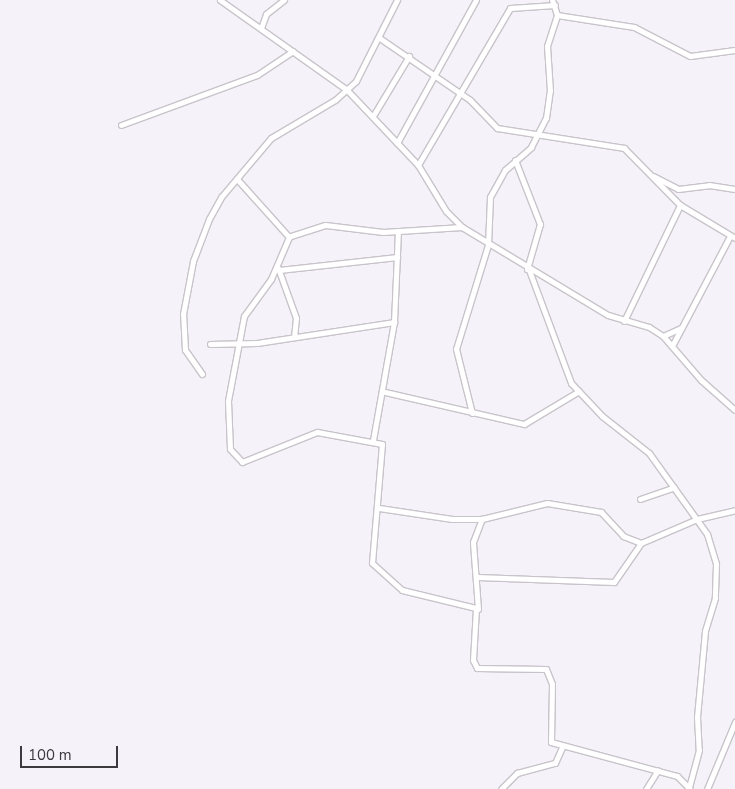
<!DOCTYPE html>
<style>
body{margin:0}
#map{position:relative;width:735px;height:789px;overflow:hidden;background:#f6f2f9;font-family:"Nunito Sans",sans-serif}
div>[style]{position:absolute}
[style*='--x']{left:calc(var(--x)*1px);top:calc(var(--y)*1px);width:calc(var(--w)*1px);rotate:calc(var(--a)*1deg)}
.roads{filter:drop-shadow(1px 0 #c8c4ca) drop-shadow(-1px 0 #c8c4ca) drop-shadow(0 1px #c8c4ca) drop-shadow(0 -1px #c8c4ca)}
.minor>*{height:5px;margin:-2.5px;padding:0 2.5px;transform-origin:2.5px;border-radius:2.5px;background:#fff}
span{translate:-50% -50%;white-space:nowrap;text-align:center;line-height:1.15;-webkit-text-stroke:4.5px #f6f2f9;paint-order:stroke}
.scale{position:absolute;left:20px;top:746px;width:98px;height:22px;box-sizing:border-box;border:2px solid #3b3a3c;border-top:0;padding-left:6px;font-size:15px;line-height:18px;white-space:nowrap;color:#3b3a3c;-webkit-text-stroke:4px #f6f2f9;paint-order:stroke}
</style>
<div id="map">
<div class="roads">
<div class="minor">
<i style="--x:220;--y:0;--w:156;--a:35.3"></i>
<i style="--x:347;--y:90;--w:103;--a:46.6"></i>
<i style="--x:418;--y:165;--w:54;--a:58.7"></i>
<i style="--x:446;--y:211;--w:23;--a:45"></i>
<i style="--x:462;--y:227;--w:170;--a:31.1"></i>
<i style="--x:608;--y:315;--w:43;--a:16.3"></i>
<i style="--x:649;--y:327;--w:17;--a:33"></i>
<i style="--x:663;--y:336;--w:58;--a:49.2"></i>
<i style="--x:701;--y:380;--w:45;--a:41.4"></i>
<i style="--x:557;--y:15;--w:78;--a:8.9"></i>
<i style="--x:634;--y:27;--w:63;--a:27.4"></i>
<i style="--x:690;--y:56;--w:45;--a:-7.6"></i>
<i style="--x:261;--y:28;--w:15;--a:-70"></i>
<i style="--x:266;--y:14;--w:23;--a:-38"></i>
<i style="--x:381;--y:39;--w:108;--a:34.4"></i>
<i style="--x:470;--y:100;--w:39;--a:46"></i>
<i style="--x:497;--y:128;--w:129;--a:8.9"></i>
<i style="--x:624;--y:148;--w:80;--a:45.5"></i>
<i style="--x:680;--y:205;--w:64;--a:31"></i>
<i style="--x:373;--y:116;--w:70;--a:-59"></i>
<i style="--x:121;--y:125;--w:145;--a:-20.2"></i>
<i style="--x:257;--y:75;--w:43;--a:-33.7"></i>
<i style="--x:397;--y:143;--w:163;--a:-61.1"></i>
<i style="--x:515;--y:160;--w:69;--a:68.7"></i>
<i style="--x:540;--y:224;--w:47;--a:106.1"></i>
<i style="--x:418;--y:165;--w:182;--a:-59.6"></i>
<i style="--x:510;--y:8;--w:45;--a:-3.8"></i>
<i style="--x:653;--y:176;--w:28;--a:27"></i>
<i style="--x:678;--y:189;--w:31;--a:-7"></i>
<i style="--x:709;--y:185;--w:26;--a:9"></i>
<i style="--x:237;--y:179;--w:78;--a:48.1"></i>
<i style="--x:462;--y:227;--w:79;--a:176.4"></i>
<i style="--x:383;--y:232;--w:58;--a:-173.1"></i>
<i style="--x:325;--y:225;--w:38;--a:162"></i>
<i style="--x:289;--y:237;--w:46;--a:113.2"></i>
<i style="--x:271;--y:279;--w:46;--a:126.1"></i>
<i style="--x:244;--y:316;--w:86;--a:100.7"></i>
<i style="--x:228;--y:401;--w:48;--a:87.6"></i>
<i style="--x:230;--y:449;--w:18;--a:47"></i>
<i style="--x:242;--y:462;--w:81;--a:-21.8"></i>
<i style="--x:317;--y:432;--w:66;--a:10.5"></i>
<i style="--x:382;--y:444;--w:119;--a:94.8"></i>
<i style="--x:372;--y:563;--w:40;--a:42"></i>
<i style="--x:402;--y:590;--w:76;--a:13.7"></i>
<i style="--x:476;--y:608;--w:52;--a:93.3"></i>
<i style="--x:473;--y:660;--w:9;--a:63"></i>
<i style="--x:477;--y:668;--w:69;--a:0.8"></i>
<i style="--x:546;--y:669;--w:16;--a:68"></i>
<i style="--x:552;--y:684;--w:58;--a:91"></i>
<i style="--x:551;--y:742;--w:131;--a:15.1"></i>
<i style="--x:677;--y:776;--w:18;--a:45"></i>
<i style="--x:278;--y:268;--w:53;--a:70.2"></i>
<i style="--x:296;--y:318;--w:19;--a:96"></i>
<i style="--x:279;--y:270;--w:119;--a:-6.3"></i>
<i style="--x:529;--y:270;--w:121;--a:69.6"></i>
<i style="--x:571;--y:383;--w:45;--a:46.8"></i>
<i style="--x:602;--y:416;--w:60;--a:38.2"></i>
<i style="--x:649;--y:453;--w:100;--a:54.4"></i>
<i style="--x:707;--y:534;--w:31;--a:73"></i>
<i style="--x:716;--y:564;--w:34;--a:92"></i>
<i style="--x:715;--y:598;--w:34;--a:107"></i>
<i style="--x:705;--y:631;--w:86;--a:95.3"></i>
<i style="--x:697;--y:717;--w:33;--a:87"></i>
<i style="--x:699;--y:750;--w:39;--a:105"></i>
<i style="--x:624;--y:321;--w:129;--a:-64.2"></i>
<i style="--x:663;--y:336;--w:20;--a:-24"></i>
<i style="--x:210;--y:344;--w:47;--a:-1.2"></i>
<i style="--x:257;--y:343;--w:139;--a:-8.7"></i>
<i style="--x:672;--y:346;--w:124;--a:-62.2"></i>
<i style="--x:202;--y:374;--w:29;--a:-125"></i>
<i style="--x:185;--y:350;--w:36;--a:-93"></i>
<i style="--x:183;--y:314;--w:54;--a:-79.3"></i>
<i style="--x:193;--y:261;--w:45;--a:-69.1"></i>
<i style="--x:209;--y:219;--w:26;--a:-61"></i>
<i style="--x:222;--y:196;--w:76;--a:-49.8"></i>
<i style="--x:271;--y:138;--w:74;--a:-30.7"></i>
<i style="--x:335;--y:100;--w:28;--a:-42"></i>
<i style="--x:356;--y:81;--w:91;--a:-63.2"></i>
<i style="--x:385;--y:392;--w:143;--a:13"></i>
<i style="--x:524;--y:424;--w:64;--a:-31"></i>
<i style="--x:472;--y:413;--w:66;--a:-104"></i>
<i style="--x:456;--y:349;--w:109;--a:-72.9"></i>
<i style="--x:488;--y:245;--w:48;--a:-87.6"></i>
<i style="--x:490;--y:197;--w:31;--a:-61"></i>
<i style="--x:505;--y:170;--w:35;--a:-41"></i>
<i style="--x:531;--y:147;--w:33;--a:-63"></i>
<i style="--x:546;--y:118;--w:27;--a:-82"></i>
<i style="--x:550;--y:91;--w:45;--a:-93.8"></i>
<i style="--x:547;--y:46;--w:33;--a:-72"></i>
<i style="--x:557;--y:15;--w:16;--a:-108"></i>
<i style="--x:373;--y:440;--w:120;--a:-79.9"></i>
<i style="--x:394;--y:322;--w:91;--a:-87.5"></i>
<i style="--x:640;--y:499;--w:36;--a:-19"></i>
<i style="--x:379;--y:508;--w:74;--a:8.6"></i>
<i style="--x:452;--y:519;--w:30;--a:0"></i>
<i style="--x:482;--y:519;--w:67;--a:-13.8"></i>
<i style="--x:547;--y:503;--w:55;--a:9.5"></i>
<i style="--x:601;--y:512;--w:33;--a:47"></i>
<i style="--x:623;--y:536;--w:19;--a:21"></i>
<i style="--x:641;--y:543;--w:61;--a:-23.2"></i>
<i style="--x:697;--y:519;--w:39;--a:-13"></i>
<i style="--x:477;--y:577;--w:137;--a:2.1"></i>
<i style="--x:614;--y:582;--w:47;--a:-55.3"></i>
<i style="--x:478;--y:609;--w:67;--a:-94.3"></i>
<i style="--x:473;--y:542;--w:25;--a:-69"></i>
<i style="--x:501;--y:789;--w:23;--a:-45"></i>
<i style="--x:517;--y:773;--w:39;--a:-15"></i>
<i style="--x:555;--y:763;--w:17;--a:-66"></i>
<i style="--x:646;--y:789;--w:22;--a:-58"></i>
<i style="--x:707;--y:789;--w:73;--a:-67.3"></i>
</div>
</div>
<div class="scale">100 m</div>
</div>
